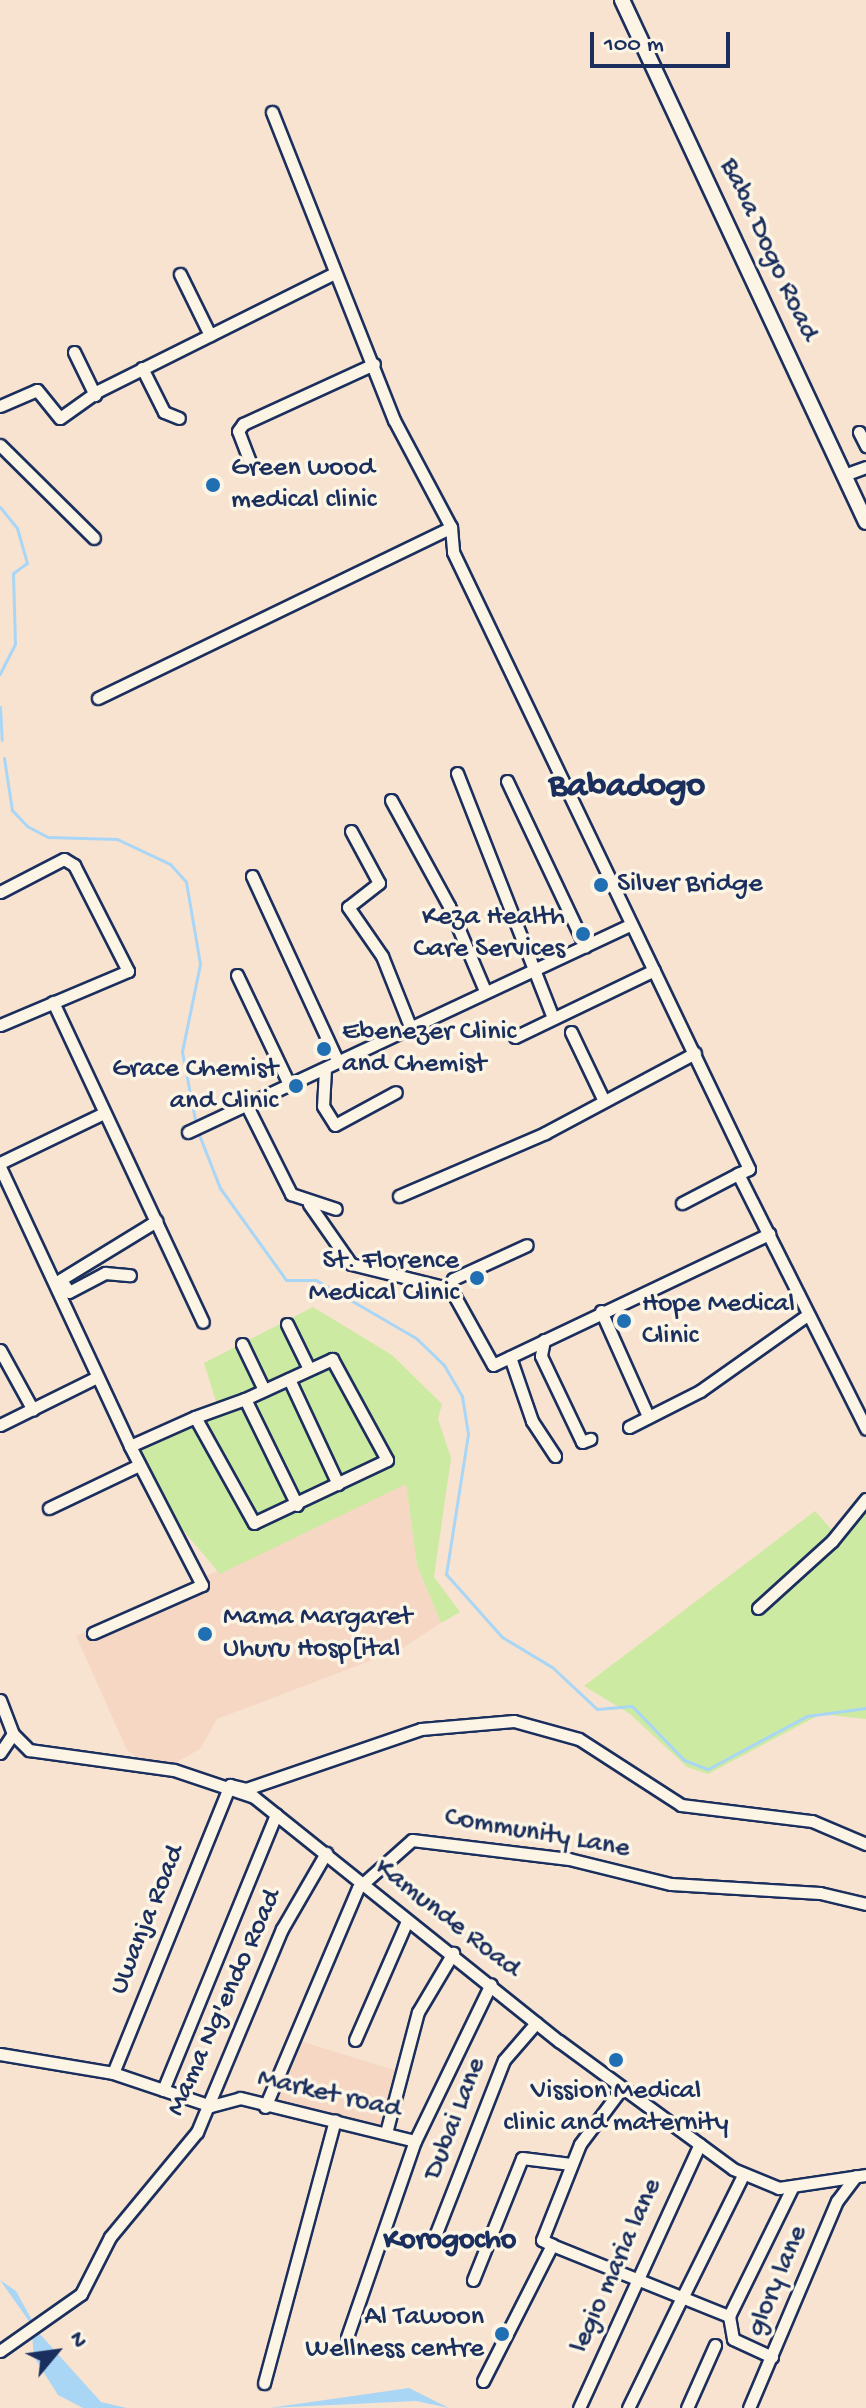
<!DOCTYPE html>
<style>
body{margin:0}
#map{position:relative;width:866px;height:2408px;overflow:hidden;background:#f8e3d1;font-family:"Gochi Hand",sans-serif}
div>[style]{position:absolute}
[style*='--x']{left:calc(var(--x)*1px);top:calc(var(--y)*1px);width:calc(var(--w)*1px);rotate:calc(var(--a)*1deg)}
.built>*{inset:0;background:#f5d7c3}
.green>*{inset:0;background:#cceaa1}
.water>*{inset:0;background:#aad6f6}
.stream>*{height:3px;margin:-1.5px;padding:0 1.5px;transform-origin:1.5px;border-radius:1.5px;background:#aad6f6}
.roads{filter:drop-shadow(2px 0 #1b2f5e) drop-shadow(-2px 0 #1b2f5e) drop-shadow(0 2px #1b2f5e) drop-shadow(0 -2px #1b2f5e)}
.minor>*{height:11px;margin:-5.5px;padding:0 5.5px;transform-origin:5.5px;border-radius:5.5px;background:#fcf5e5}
.tertiary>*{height:14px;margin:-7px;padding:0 7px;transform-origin:7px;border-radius:7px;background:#fcf5e5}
.dots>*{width:22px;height:22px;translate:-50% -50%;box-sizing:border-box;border:4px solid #fcf5e5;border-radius:50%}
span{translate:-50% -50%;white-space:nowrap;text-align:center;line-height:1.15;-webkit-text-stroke:7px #fcf5e5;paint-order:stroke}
.street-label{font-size:28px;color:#1b2f5e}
.poi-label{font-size:28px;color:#1b2f5e}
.left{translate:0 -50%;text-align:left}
.right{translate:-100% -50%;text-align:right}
.neighbourhood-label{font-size:30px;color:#1b2f5e;font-weight:700}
.district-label{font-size:36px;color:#1b2f5e;font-weight:700}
.north{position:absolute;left:16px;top:2312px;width:80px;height:80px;-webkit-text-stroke:6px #fcf5e5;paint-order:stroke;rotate:61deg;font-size:22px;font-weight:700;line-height:32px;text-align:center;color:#1b2f5e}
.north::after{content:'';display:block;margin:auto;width:28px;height:36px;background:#1b2f5e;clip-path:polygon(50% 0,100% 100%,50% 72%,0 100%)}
.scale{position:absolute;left:590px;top:32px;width:140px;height:36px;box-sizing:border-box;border:4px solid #1b2f5e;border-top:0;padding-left:10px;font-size:24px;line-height:28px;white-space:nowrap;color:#1b2f5e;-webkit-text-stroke:6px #fcf5e5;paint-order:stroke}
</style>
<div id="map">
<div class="built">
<i style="clip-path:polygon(406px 1484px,417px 1565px,441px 1623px,401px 1649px,217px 1719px,200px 1749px,173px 1764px,152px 1768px,127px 1750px,76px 1636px)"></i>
<i style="clip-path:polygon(300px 2041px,397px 2071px,381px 2127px,273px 2103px)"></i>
</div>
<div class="green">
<i style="clip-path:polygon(313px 1307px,392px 1355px,442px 1404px,438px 1419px,451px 1458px,434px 1577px,460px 1612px,441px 1623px,417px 1565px,406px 1484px,220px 1574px,129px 1466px,144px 1438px,219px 1411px,204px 1363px)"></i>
<i style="clip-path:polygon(866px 1503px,866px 1719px,821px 1714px,708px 1774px,687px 1767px,630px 1714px,584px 1686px,815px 1511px,831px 1529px)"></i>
</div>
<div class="water">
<i style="clip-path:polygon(0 2280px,16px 2291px,39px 2333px,101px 2402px,127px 2408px,83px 2408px,58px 2395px,34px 2357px,31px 2324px)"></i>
<i style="clip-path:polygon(409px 2388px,449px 2408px,416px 2401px,269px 2408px)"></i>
</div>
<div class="stream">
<i style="--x:0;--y:507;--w:27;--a:51"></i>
<i style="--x:17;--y:528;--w:36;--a:74"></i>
<i style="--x:27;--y:563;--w:17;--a:144"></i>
<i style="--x:13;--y:573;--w:71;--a:88.4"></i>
<i style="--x:15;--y:644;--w:34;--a:117"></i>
<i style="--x:0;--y:707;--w:33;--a:87"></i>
<i style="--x:4;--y:758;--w:53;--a:81.3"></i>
<i style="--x:12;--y:810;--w:22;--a:47"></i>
<i style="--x:27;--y:826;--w:24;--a:28"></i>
<i style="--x:48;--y:837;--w:69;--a:1.7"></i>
<i style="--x:117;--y:839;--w:59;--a:25.3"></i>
<i style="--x:170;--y:864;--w:24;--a:48"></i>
<i style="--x:186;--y:882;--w:83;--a:80.3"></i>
<i style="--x:200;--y:964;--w:90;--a:101.6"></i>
<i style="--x:182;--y:1052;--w:74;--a:79.1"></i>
<i style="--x:198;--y:1132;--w:60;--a:68.6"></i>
<i style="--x:220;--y:1188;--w:113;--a:54.3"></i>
<i style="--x:286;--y:1280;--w:30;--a:0"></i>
<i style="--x:316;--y:1280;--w:116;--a:30.1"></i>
<i style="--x:416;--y:1338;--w:39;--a:44"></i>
<i style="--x:444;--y:1365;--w:36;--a:60"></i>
<i style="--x:462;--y:1396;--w:38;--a:81"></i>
<i style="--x:468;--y:1434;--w:142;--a:98.9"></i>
<i style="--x:446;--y:1574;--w:84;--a:48.4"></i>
<i style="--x:502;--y:1637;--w:58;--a:31"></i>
<i style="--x:552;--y:1667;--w:62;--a:43"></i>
<i style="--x:597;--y:1709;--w:35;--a:-5"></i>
<i style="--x:632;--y:1706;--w:75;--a:46.1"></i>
<i style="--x:684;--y:1760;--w:26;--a:21"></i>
<i style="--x:708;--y:1769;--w:112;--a:-28.2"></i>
<i style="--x:807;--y:1716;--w:60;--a:-7.7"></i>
</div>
<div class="roads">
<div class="minor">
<i style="--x:272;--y:112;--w:331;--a:68.4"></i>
<i style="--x:394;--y:420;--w:121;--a:62"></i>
<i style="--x:451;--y:527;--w:25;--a:85"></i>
<i style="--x:453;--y:552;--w:684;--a:64.37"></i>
<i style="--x:749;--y:1169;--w:12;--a:156"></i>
<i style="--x:738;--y:1174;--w:285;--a:63.3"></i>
<i style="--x:180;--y:274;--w:68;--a:63.8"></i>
<i style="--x:74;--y:352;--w:48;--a:64"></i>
<i style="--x:142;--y:368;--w:49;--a:63.4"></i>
<i style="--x:164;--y:412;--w:16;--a:22"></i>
<i style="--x:0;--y:406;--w:40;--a:-23.4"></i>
<i style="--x:37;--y:390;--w:36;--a:51"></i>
<i style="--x:60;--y:418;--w:47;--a:-35.4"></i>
<i style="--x:98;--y:391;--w:263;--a:-26.5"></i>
<i style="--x:859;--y:432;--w:16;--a:63"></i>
<i style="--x:0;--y:445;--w:132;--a:44.7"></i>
<i style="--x:250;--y:462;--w:33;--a:-111"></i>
<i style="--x:238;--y:431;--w:9;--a:-54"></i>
<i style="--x:243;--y:424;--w:144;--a:-24.6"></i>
<i style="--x:844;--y:475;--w:23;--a:-20"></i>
<i style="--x:98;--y:698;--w:392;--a:-25.8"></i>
<i style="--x:457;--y:773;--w:263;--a:68.6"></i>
<i style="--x:507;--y:781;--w:183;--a:64.7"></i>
<i style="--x:391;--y:800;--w:121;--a:61.3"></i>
<i style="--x:449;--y:906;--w:92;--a:67"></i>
<i style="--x:351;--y:831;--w:59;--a:61.7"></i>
<i style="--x:379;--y:883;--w:39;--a:142"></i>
<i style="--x:348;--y:907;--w:60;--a:55.2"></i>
<i style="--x:382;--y:956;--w:79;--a:68.3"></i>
<i style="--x:252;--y:876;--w:205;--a:65.2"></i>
<i style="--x:0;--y:892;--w:72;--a:-27.3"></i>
<i style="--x:64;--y:859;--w:12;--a:31"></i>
<i style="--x:74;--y:865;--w:119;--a:63"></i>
<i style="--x:128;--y:971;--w:139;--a:157.1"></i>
<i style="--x:237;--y:975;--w:123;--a:64.5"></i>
<i style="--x:53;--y:1002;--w:353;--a:64.9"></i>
<i style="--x:571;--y:1032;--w:76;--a:64.4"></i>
<i style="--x:515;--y:1037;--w:154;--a:-25.7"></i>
<i style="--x:325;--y:1069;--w:37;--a:93"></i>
<i style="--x:323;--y:1106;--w:22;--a:58"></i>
<i style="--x:335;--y:1125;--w:69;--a:-28.4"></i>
<i style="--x:246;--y:1104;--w:101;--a:63.4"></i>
<i style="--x:291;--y:1194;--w:47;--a:18.4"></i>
<i style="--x:188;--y:1132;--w:487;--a:-25.1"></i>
<i style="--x:0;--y:1163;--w:115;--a:-25.7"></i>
<i style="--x:0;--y:1167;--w:308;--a:65"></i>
<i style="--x:130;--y:1446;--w:71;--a:-24"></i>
<i style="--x:195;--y:1417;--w:53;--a:-19.8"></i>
<i style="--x:245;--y:1399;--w:96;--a:-24.7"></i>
<i style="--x:332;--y:1359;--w:115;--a:61.4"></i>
<i style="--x:387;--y:1460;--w:147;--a:154.7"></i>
<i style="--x:254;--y:1523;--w:121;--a:-119.1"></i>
<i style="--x:399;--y:1196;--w:159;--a:-23.3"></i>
<i style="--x:545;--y:1133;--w:170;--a:-28.1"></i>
<i style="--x:682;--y:1203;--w:63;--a:-27.4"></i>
<i style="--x:309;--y:1204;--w:73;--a:55"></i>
<i style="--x:351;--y:1264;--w:104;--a:13.9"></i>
<i style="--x:61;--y:1280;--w:14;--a:56"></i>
<i style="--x:69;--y:1292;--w:41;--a:-27.8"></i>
<i style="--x:105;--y:1273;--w:25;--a:5"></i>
<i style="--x:55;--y:1283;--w:119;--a:-31.5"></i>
<i style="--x:449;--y:1286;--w:90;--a:60.9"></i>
<i style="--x:493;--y:1365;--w:306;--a:-25.4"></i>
<i style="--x:447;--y:1291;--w:13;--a:-63"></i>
<i style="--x:453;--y:1279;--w:81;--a:-24.7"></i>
<i style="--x:601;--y:1311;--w:113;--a:65.9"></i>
<i style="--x:287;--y:1324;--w:50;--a:63.9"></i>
<i style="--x:544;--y:1340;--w:16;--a:101"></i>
<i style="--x:541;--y:1356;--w:95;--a:64.5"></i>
<i style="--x:582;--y:1442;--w:9;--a:-21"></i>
<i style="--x:242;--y:1344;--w:51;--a:64.4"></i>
<i style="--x:0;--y:1350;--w:68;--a:61.2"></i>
<i style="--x:510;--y:1357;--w:68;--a:71"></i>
<i style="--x:532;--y:1421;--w:42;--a:56.7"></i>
<i style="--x:289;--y:1379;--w:116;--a:65"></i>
<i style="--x:245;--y:1399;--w:118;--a:63.9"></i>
<i style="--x:0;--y:1425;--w:108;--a:-26.3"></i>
<i style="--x:629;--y:1427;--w:80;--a:-26.9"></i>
<i style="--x:700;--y:1391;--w:130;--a:-35.3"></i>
<i style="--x:49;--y:1508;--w:100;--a:-25.5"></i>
<i style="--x:758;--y:1608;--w:100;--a:-42.2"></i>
<i style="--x:832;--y:1541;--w:54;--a:-51"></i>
<i style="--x:93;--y:1633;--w:119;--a:-23.8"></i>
<i style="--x:202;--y:1585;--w:157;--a:-117.4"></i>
<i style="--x:0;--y:1700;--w:36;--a:69"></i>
<i style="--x:13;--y:1734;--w:23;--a:45"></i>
<i style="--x:29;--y:1750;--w:146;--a:7.9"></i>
<i style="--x:174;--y:1770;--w:84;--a:18.6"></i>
<i style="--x:254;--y:1797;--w:391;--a:38.7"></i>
<i style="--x:559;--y:2041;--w:216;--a:36.3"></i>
<i style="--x:733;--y:2169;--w:50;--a:22.4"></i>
<i style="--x:779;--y:2188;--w:88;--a:-8.5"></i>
<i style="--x:0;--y:1753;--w:23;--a:-56"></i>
<i style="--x:355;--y:2040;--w:130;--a:-66.4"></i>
<i style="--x:0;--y:2054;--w:115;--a:9.5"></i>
<i style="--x:113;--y:2073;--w:103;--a:18.6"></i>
<i style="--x:211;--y:2106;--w:30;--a:-15"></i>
<i style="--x:240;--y:2098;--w:180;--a:13.8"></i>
<i style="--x:113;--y:2073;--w:311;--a:-67.9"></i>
<i style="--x:230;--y:1785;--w:16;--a:14"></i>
<i style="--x:246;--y:1789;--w:185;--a:-18.9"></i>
<i style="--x:421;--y:1729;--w:93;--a:-4.9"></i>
<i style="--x:514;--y:1721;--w:67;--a:15.5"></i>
<i style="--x:579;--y:1739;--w:121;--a:32.9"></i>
<i style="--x:681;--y:1805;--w:132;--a:7"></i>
<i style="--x:812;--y:1821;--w:59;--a:23.1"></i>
<i style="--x:163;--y:2090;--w:298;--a:-67.7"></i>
<i style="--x:265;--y:2107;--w:238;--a:-67"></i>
<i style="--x:358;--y:1888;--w:72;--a:-41.6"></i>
<i style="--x:412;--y:1840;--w:158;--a:6.9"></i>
<i style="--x:569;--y:1859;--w:105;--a:13.8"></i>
<i style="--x:671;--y:1884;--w:149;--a:3.5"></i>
<i style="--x:820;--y:1893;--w:47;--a:13.4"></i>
<i style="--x:387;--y:2129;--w:121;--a:-75.2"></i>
<i style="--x:418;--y:2012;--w:69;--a:-59.3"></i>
<i style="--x:433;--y:2241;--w:194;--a:-68.6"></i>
<i style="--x:504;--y:2060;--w:49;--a:-49.1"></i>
<i style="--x:552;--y:2245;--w:191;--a:21.9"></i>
<i style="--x:729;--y:2316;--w:23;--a:80"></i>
<i style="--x:733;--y:2339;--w:43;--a:24.8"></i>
<i style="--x:473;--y:2280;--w:131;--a:-68.1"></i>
<i style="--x:522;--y:2158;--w:49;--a:7"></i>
<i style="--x:683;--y:2296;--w:135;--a:-63.6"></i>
<i style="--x:729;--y:2316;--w:145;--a:-63.8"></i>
<i style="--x:347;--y:2337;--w:207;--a:-70.9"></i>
<i style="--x:415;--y:2141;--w:174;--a:-64.2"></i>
<i style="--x:0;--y:2351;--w:99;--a:-35.1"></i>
<i style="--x:81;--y:2294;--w:64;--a:-63"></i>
<i style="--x:110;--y:2237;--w:136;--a:-50.4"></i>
<i style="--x:197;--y:2132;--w:220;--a:-67.3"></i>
<i style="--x:282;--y:1929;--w:88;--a:-59.9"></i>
<i style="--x:483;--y:2381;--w:153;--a:-63.1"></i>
<i style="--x:552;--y:2245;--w:11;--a:-153"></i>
<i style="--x:542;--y:2240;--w:103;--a:-68.4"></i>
<i style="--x:580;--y:2144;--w:70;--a:-53.1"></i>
<i style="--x:264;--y:2383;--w:272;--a:-74.9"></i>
<i style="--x:579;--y:2408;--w:290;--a:-65.4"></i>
<i style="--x:628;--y:2408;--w:126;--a:-64"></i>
<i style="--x:687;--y:2408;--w:69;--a:-66"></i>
<i style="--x:749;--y:2408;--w:225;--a:-67"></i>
<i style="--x:837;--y:2201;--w:31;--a:-53"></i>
</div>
<div class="tertiary">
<i style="--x:622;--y:0;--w:576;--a:64.95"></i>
</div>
</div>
<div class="dots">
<i style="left:213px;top:485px;background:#1f6fb2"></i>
<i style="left:601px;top:885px;background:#1f6fb2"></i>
<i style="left:583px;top:934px;background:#1f6fb2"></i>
<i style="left:324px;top:1049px;background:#1f6fb2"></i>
<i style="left:296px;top:1086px;background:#1f6fb2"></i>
<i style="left:477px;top:1278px;background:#1f6fb2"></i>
<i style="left:624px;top:1321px;background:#1f6fb2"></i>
<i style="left:205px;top:1634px;background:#1f6fb2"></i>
<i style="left:616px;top:2060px;background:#1f6fb2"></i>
<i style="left:502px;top:2334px;background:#1f6fb2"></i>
</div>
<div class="street-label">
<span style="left:768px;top:250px;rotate:65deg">Baba Dogo Road</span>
<span style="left:537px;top:1834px;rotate:10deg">Community Lane</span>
<span style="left:447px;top:1919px;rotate:38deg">Kamunde Road</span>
<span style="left:148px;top:1920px;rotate:-68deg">Uwanja Road</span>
<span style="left:225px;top:2003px;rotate:-66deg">Mama Ng'endo Road</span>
<span style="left:329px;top:2095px;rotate:13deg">Market road</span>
<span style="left:456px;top:2119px;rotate:-69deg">Dubai Lane</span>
<span style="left:617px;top:2266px;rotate:-66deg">legio maria lane</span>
<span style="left:778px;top:2281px;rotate:-67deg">glory lane</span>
</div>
<div class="poi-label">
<span class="left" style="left:231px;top:485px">Green wood<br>medical clinic</span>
<span class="left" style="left:617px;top:885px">Silver Bridge</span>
<span class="right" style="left:565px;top:934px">Keza Health<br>Care Services</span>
<span class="left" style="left:342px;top:1049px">Ebenezer Clinic<br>and Chemist</span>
<span class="right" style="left:278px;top:1086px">Grace Chemist<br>and Clinic</span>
<span class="right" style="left:459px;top:1278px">St. Florence<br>Medical Clinic</span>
<span class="left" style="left:642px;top:1321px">Hope Medical<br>Clinic</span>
<span class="left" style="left:223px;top:1634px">Mama Margaret<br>Uhuru Hosp[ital</span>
<span style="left:616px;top:2108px">Vission Medical<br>clinic and maternity</span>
<span class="right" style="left:484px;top:2334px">Al Tawoon<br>Wellness centre</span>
</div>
<div class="neighbourhood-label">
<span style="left:450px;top:2242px">Korogocho</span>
</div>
<div class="district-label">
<span style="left:627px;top:788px">Babadogo</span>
</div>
<div class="north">N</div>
<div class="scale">100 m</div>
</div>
